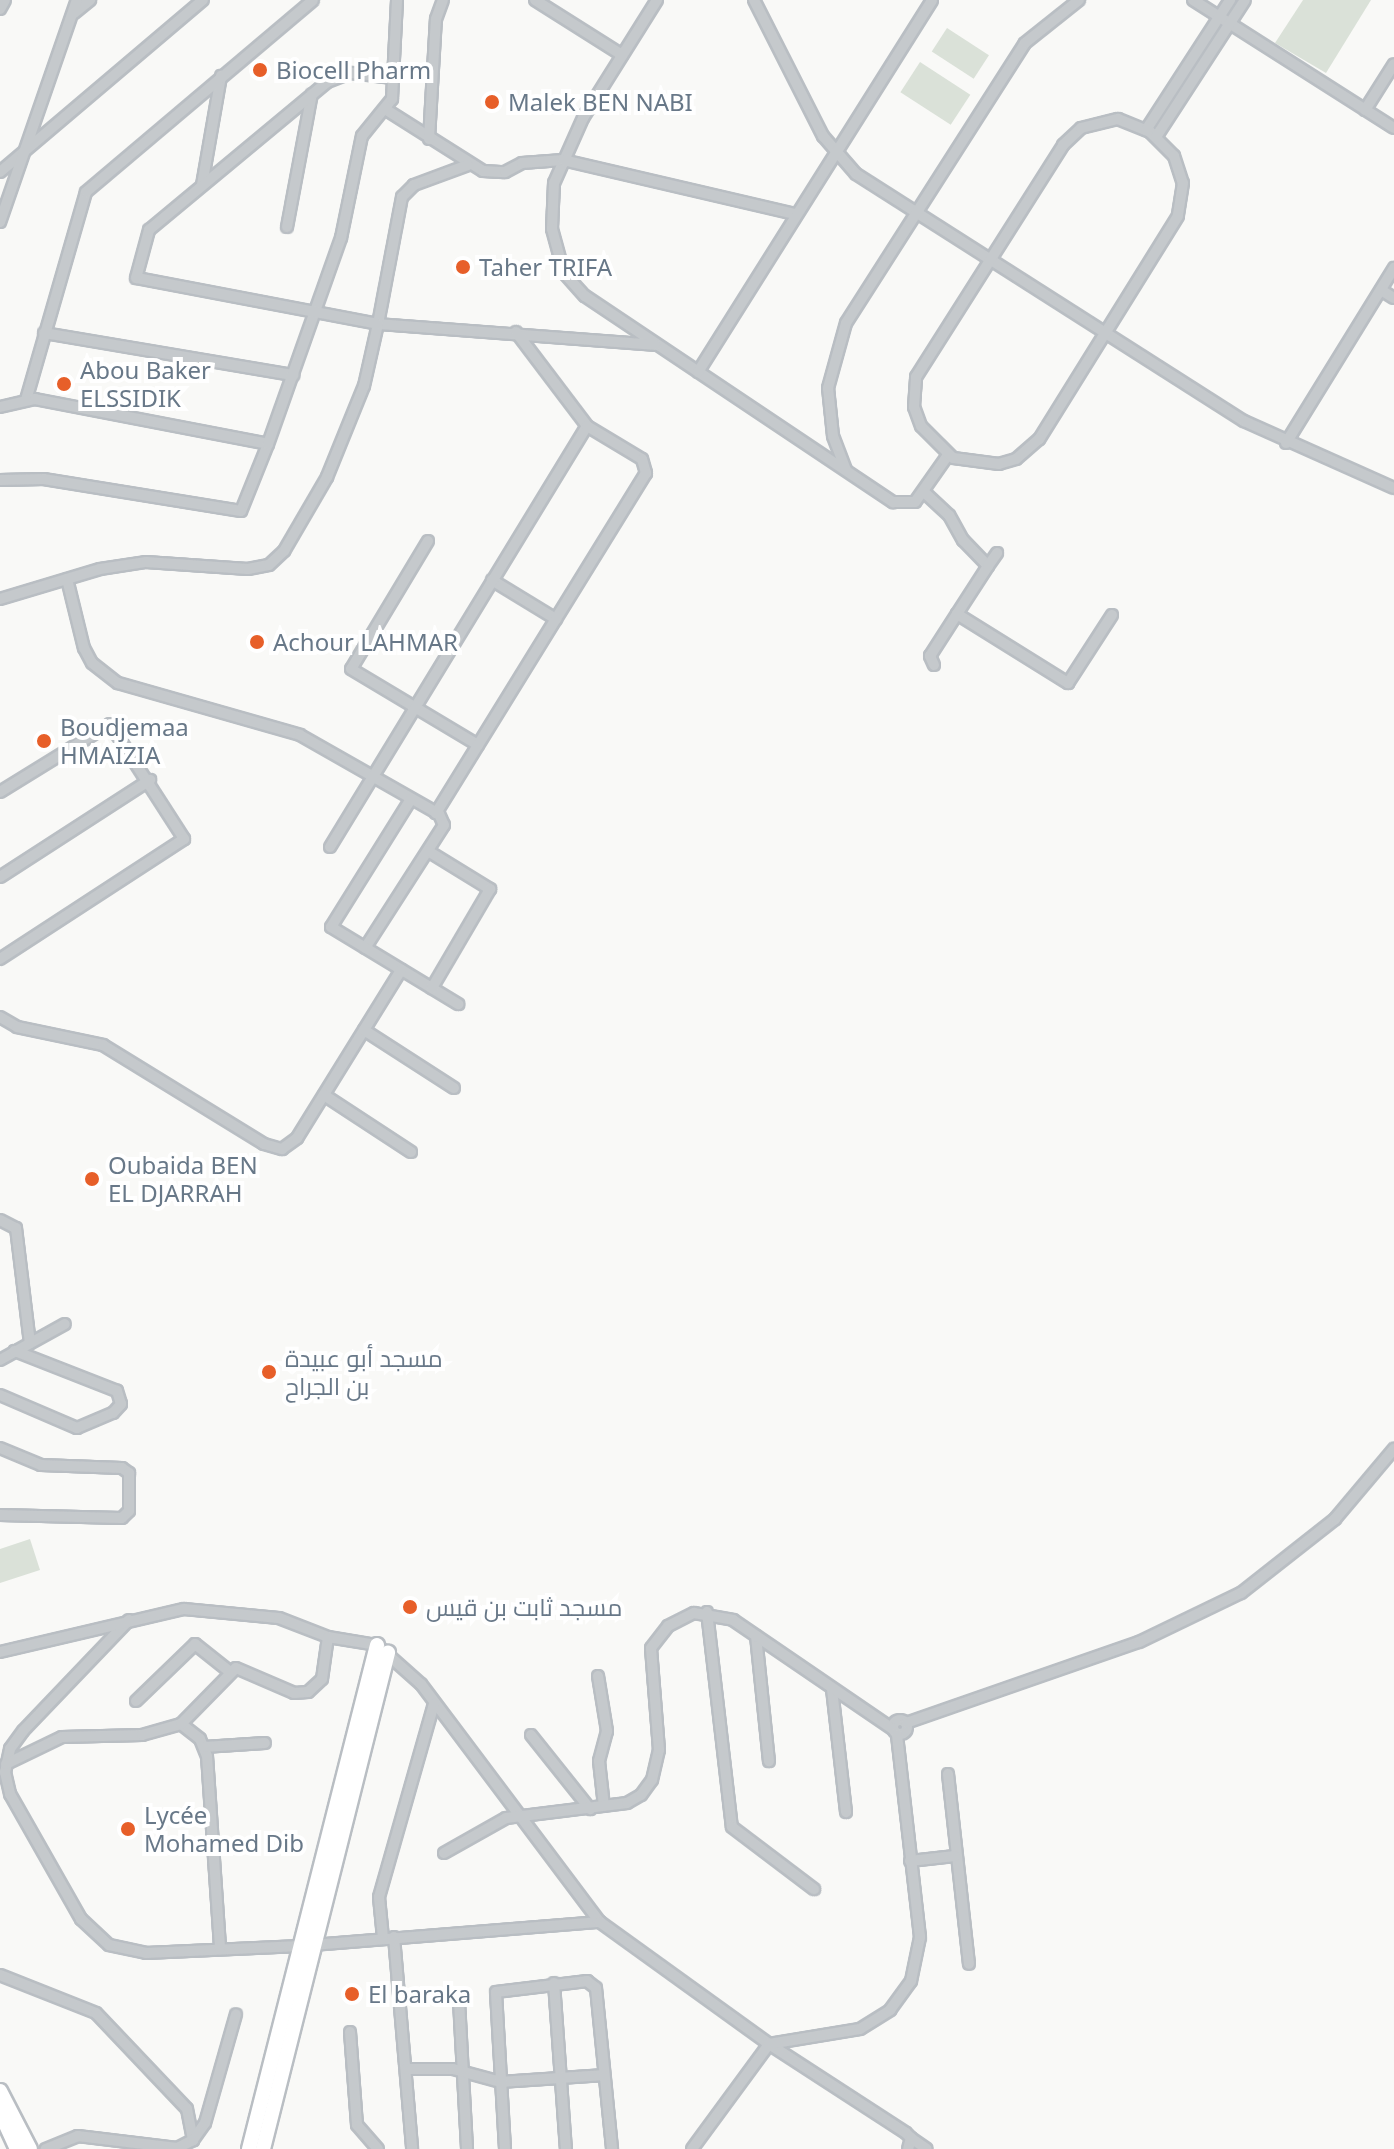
<!DOCTYPE html>
<meta charset="utf-8">
<style>
body{margin:0}
#map{position:relative;width:1394px;height:2149px;overflow:hidden;background:#f9f9f7;font-family:"Noto Sans",Cairo,sans-serif}
div>[style]{position:absolute}
[style*='--x']{left:calc(var(--x)*1px);top:calc(var(--y)*1px);width:calc(var(--w)*1px);rotate:calc(var(--a)*1deg)}
.green>*{inset:0;background:#dae1d8;transform-origin:0 0}
.roads{filter:drop-shadow(2px 0 #b9bec3) drop-shadow(-2px 0 #b9bec3) drop-shadow(0 2px #b9bec3) drop-shadow(0 -2px #b9bec3)}
.street>*{height:10px;margin:-5px;padding:0 5px;transform-origin:5px;border-radius:5px;background:#c5c9cc}
.street>.ring{margin:-5px;padding:0;box-sizing:content-box;background:none;border:10px solid #c5c9cc;border-radius:50%}
.secondary>*{height:14px;margin:-7px;padding:0 7px;transform-origin:7px;border-radius:7px;background:#fff}
.dots>*{width:22px;height:22px;translate:-50% -50%;box-sizing:border-box;border:4px solid #fff;border-radius:50%}
span{translate:-50% -50%;white-space:nowrap;text-align:center;line-height:1.15;-webkit-text-stroke:8px #fff;paint-order:stroke}
.poi-label{font-size:24px;color:#687888}
.left{translate:0 -50%;text-align:left}
</style>
<div id="map">
<div class="green">
<i style="clip-path:polygon(1303px 0,1371px 0,1326px 73px,1275px 43px)"></i>
<i style="left:947px;top:28px;width:50px;height:28px;rotate:33deg"></i>
<i style="left:920px;top:62px;width:60px;height:36px;rotate:33deg"></i>
<i style="clip-path:polygon(30px 1539px,40px 1570px,0 1583px,0 1549px)"></i>
</div>
<div class="roads">
<div class="street">
<i style="--x:535;--y:0;--w:103;--a:32.3"></i>
<i style="--x:657;--y:0;--w:139;--a:122.1"></i>
<i style="--x:583;--y:118;--w:71;--a:114"></i>
<i style="--x:554;--y:183;--w:46;--a:92.5"></i>
<i style="--x:552;--y:229;--w:46;--a:74.7"></i>
<i style="--x:564;--y:273;--w:31;--a:48"></i>
<i style="--x:585;--y:296;--w:371;--a:33.8"></i>
<i style="--x:893;--y:502;--w:22;--a:0"></i>
<i style="--x:915;--y:502;--w:57;--a:-54.9"></i>
<i style="--x:754;--y:0;--w:153;--a:63.1"></i>
<i style="--x:823;--y:136;--w:50;--a:49"></i>
<i style="--x:856;--y:174;--w:460;--a:32.5"></i>
<i style="--x:1244;--y:421;--w:164;--a:24.1"></i>
<i style="--x:1193;--y:0;--w:238;--a:32.5"></i>
<i style="--x:0;--y:9;--w:10;--a:-61"></i>
<i style="--x:74;--y:13;--w:21;--a:-39"></i>
<i style="--x:385;--y:109;--w:116;--a:32.3"></i>
<i style="--x:483;--y:171;--w:22;--a:3"></i>
<i style="--x:505;--y:172;--w:19;--a:-28"></i>
<i style="--x:522;--y:163;--w:41;--a:-4.2"></i>
<i style="--x:563;--y:160;--w:238;--a:13.1"></i>
<i style="--x:1365;--y:110;--w:54;--a:-57.8"></i>
<i style="--x:1118;--y:119;--w:35;--a:22"></i>
<i style="--x:1150;--y:132;--w:34;--a:45"></i>
<i style="--x:1174;--y:156;--w:28;--a:72"></i>
<i style="--x:1183;--y:183;--w:33;--a:99"></i>
<i style="--x:1178;--y:216;--w:263;--a:121.9"></i>
<i style="--x:1039;--y:439;--w:30;--a:139"></i>
<i style="--x:1016;--y:459;--w:18;--a:164"></i>
<i style="--x:999;--y:464;--w:46;--a:-172.6"></i>
<i style="--x:953;--y:458;--w:45;--a:-135"></i>
<i style="--x:921;--y:426;--w:20;--a:-110"></i>
<i style="--x:914;--y:407;--w:30;--a:-86"></i>
<i style="--x:916;--y:377;--w:275;--a:-57.6"></i>
<i style="--x:1063;--y:145;--w:25;--a:-43"></i>
<i style="--x:1081;--y:128;--w:38;--a:-14"></i>
<i style="--x:1146;--y:130;--w:155;--a:-57.1"></i>
<i style="--x:1156;--y:137;--w:163;--a:-57"></i>
<i style="--x:429;--y:139;--w:120;--a:-86.7"></i>
<i style="--x:436;--y:19;--w:20;--a:-70"></i>
<i style="--x:468;--y:165;--w:58;--a:159.7"></i>
<i style="--x:414;--y:185;--w:17;--a:135"></i>
<i style="--x:402;--y:197;--w:129;--a:100.7"></i>
<i style="--x:378;--y:324;--w:278;--a:4.3"></i>
<i style="--x:0;--y:172;--w:266;--a:-40.3"></i>
<i style="--x:202;--y:185;--w:111;--a:-80.1"></i>
<i style="--x:0;--y:222;--w:235;--a:-70.9"></i>
<i style="--x:287;--y:227;--w:135;--a:-79.4"></i>
<i style="--x:1381;--y:290;--w:15;--a:32"></i>
<i style="--x:516;--y:332;--w:118;--a:52.9"></i>
<i style="--x:44;--y:333;--w:253;--a:9.6"></i>
<i style="--x:698;--y:372;--w:439;--a:-57.8"></i>
<i style="--x:26;--y:400;--w:216;--a:-73.9"></i>
<i style="--x:86;--y:192;--w:297;--a:-40.2"></i>
<i style="--x:0;--y:407;--w:36;--a:-13"></i>
<i style="--x:35;--y:399;--w:237;--a:10.9"></i>
<i style="--x:268;--y:444;--w:72;--a:111.9"></i>
<i style="--x:241;--y:511;--w:200;--a:-170.8"></i>
<i style="--x:44;--y:479;--w:44;--a:178.7"></i>
<i style="--x:1286;--y:443;--w:206;--a:-58.3"></i>
<i style="--x:268;--y:444;--w:219;--a:-70.5"></i>
<i style="--x:341;--y:238;--w:104;--a:-78.4"></i>
<i style="--x:362;--y:136;--w:48;--a:-51"></i>
<i style="--x:392;--y:99;--w:99;--a:-87.1"></i>
<i style="--x:846;--y:470;--w:36;--a:-111"></i>
<i style="--x:833;--y:436;--w:48;--a:-95.9"></i>
<i style="--x:828;--y:388;--w:67;--a:-74.5"></i>
<i style="--x:846;--y:323;--w:332;--a:-57.4"></i>
<i style="--x:1025;--y:43;--w:69;--a:-38.5"></i>
<i style="--x:924;--y:492;--w:34;--a:43"></i>
<i style="--x:949;--y:515;--w:29;--a:61"></i>
<i style="--x:963;--y:540;--w:36;--a:46"></i>
<i style="--x:988;--y:566;--w:57;--a:122.9"></i>
<i style="--x:957;--y:614;--w:131;--a:31.9"></i>
<i style="--x:1068;--y:683;--w:81;--a:-57.1"></i>
<i style="--x:428;--y:541;--w:149;--a:121"></i>
<i style="--x:351;--y:669;--w:148;--a:30.9"></i>
<i style="--x:988;--y:566;--w:16;--a:-55"></i>
<i style="--x:67;--y:579;--w:71;--a:76.2"></i>
<i style="--x:84;--y:648;--w:17;--a:62"></i>
<i style="--x:92;--y:663;--w:33;--a:38"></i>
<i style="--x:118;--y:683;--w:189;--a:15.9"></i>
<i style="--x:300;--y:735;--w:160;--a:29.6"></i>
<i style="--x:439;--y:814;--w:12;--a:66"></i>
<i style="--x:444;--y:825;--w:146;--a:122.7"></i>
<i style="--x:492;--y:580;--w:75;--a:31.4"></i>
<i style="--x:0;--y:599;--w:104;--a:-16.7"></i>
<i style="--x:100;--y:569;--w:47;--a:-8.7"></i>
<i style="--x:146;--y:562;--w:102;--a:3.9"></i>
<i style="--x:248;--y:569;--w:21;--a:-11"></i>
<i style="--x:269;--y:565;--w:21;--a:-43"></i>
<i style="--x:284;--y:551;--w:86;--a:-59.8"></i>
<i style="--x:327;--y:477;--w:98;--a:-67.9"></i>
<i style="--x:364;--y:386;--w:64;--a:-77.3"></i>
<i style="--x:378;--y:324;--w:246;--a:-169.2"></i>
<i style="--x:136;--y:278;--w:50;--a:-74.8"></i>
<i style="--x:149;--y:230;--w:231;--a:-39.7"></i>
<i style="--x:327;--y:82;--w:26;--a:-21"></i>
<i style="--x:351;--y:73;--w:42;--a:6.8"></i>
<i style="--x:934;--y:665;--w:10;--a:-114"></i>
<i style="--x:930;--y:656;--w:50;--a:-57.3"></i>
<i style="--x:0;--y:792;--w:129;--a:-31.7"></i>
<i style="--x:110;--y:724;--w:137;--a:57.2"></i>
<i style="--x:184;--y:839;--w:220;--a:146.9"></i>
<i style="--x:411;--y:799;--w:151;--a:122"></i>
<i style="--x:331;--y:927;--w:149;--a:31.2"></i>
<i style="--x:330;--y:847;--w:493;--a:-58.6"></i>
<i style="--x:587;--y:426;--w:64;--a:31"></i>
<i style="--x:642;--y:459;--w:15;--a:74"></i>
<i style="--x:646;--y:473;--w:400;--a:121.7"></i>
<i style="--x:428;--y:851;--w:73;--a:31.5"></i>
<i style="--x:490;--y:889;--w:115;--a:120.4"></i>
<i style="--x:0;--y:877;--w:179;--a:-32.9"></i>
<i style="--x:0;--y:1017;--w:20;--a:30"></i>
<i style="--x:17;--y:1027;--w:88;--a:11.8"></i>
<i style="--x:103;--y:1045;--w:189;--a:31.6"></i>
<i style="--x:264;--y:1144;--w:19;--a:16"></i>
<i style="--x:282;--y:1149;--w:19;--a:-36"></i>
<i style="--x:297;--y:1138;--w:198;--a:-58.2"></i>
<i style="--x:364;--y:1030;--w:107;--a:32.8"></i>
<i style="--x:324;--y:1095;--w:104;--a:33.2"></i>
<i style="--x:0;--y:1220;--w:18;--a:27"></i>
<i style="--x:16;--y:1228;--w:116;--a:83.1"></i>
<i style="--x:0;--y:1360;--w:74;--a:-29"></i>
<i style="--x:0;--y:1395;--w:84;--a:23.2"></i>
<i style="--x:77;--y:1428;--w:39;--a:-23"></i>
<i style="--x:113;--y:1413;--w:12;--a:-48"></i>
<i style="--x:121;--y:1404;--w:14;--a:-107"></i>
<i style="--x:117;--y:1391;--w:110;--a:-158.6"></i>
<i style="--x:0;--y:1448;--w:44;--a:22.5"></i>
<i style="--x:41;--y:1465;--w:81;--a:2.1"></i>
<i style="--x:122;--y:1468;--w:9;--a:36"></i>
<i style="--x:129;--y:1473;--w:38;--a:90"></i>
<i style="--x:129;--y:1511;--w:10;--a:135"></i>
<i style="--x:122;--y:1518;--w:122;--a:-178.6"></i>
<i style="--x:707;--y:1612;--w:216;--a:83.4"></i>
<i style="--x:732;--y:1827;--w:103;--a:37.1"></i>
<i style="--x:129;--y:1620;--w:153;--a:133.7"></i>
<i style="--x:23;--y:1731;--w:22;--a:126"></i>
<i style="--x:10;--y:1749;--w:24;--a:102"></i>
<i style="--x:5;--y:1772;--w:23;--a:77"></i>
<i style="--x:10;--y:1794;--w:144;--a:60.4"></i>
<i style="--x:81;--y:1919;--w:38;--a:43"></i>
<i style="--x:109;--y:1945;--w:38;--a:12"></i>
<i style="--x:146;--y:1953;--w:154;--a:-2.6"></i>
<i style="--x:300;--y:1946;--w:301;--a:-4.6"></i>
<i style="--x:756;--y:1636;--w:126;--a:84.1"></i>
<i style="--x:0;--y:1652;--w:189;--a:-13.2"></i>
<i style="--x:184;--y:1609;--w:95;--a:5.4"></i>
<i style="--x:279;--y:1618;--w:53;--a:21.2"></i>
<i style="--x:328;--y:1637;--w:50;--a:9.3"></i>
<i style="--x:377;--y:1645;--w:59;--a:41.6"></i>
<i style="--x:421;--y:1684;--w:298;--a:53.1"></i>
<i style="--x:600;--y:1922;--w:208;--a:35.8"></i>
<i style="--x:769;--y:2044;--w:163;--a:33"></i>
<i style="--x:906;--y:2133;--w:7;--a:45"></i>
<i style="--x:911;--y:2138;--w:11;--a:105"></i>
<i style="--x:598;--y:1676;--w:56;--a:80.7"></i>
<i style="--x:607;--y:1731;--w:31;--a:105"></i>
<i style="--x:599;--y:1761;--w:45;--a:83.7"></i>
<i style="--x:832;--y:1689;--w:124;--a:83.5"></i>
<i style="--x:136;--y:1701;--w:82;--a:-44"></i>
<i style="--x:195;--y:1644;--w:43;--a:38.5"></i>
<i class="ring" style="left:893px;top:1720px;width:4px;height:4px"></i>
<i style="--x:906;--y:1723;--w:247;--a:-19.2"></i>
<i style="--x:1139;--y:1642;--w:113;--a:-25.7"></i>
<i style="--x:1241;--y:1593;--w:120;--a:-38.2"></i>
<i style="--x:1335;--y:1519;--w:92;--a:-49.9"></i>
<i style="--x:181;--y:1724;--w:24;--a:38"></i>
<i style="--x:200;--y:1739;--w:18;--a:68"></i>
<i style="--x:207;--y:1756;--w:193;--a:86.1"></i>
<i style="--x:531;--y:1735;--w:95;--a:51.4"></i>
<i style="--x:204;--y:1747;--w:61;--a:-3.8"></i>
<i style="--x:6;--y:1764;--w:62;--a:-25.7"></i>
<i style="--x:62;--y:1737;--w:80;--a:-1.4"></i>
<i style="--x:142;--y:1735;--w:41;--a:-15.8"></i>
<i style="--x:181;--y:1724;--w:78;--a:-45.5"></i>
<i style="--x:236;--y:1668;--w:63;--a:23.3"></i>
<i style="--x:294;--y:1693;--w:14;--a:-4"></i>
<i style="--x:308;--y:1692;--w:19;--a:-43"></i>
<i style="--x:322;--y:1679;--w:42;--a:-81.9"></i>
<i style="--x:948;--y:1774;--w:191;--a:83.7"></i>
<i style="--x:444;--y:1853;--w:71;--a:-29.4"></i>
<i style="--x:506;--y:1818;--w:122;--a:-7.1"></i>
<i style="--x:627;--y:1803;--w:16;--a:-30"></i>
<i style="--x:641;--y:1795;--w:19;--a:-54"></i>
<i style="--x:652;--y:1780;--w:31;--a:-77"></i>
<i style="--x:659;--y:1750;--w:102;--a:-94.5"></i>
<i style="--x:651;--y:1648;--w:28;--a:-52"></i>
<i style="--x:668;--y:1626;--w:29;--a:-27"></i>
<i style="--x:694;--y:1613;--w:40;--a:10"></i>
<i style="--x:733;--y:1620;--w:194;--a:34.3"></i>
<i style="--x:910;--y:1861;--w:45;--a:-6.3"></i>
<i style="--x:394;--y:1937;--w:213;--a:85.1"></i>
<i style="--x:383;--y:1938;--w:41;--a:-95.6"></i>
<i style="--x:379;--y:1897;--w:201;--a:-74.1"></i>
<i style="--x:0;--y:1975;--w:103;--a:21.6"></i>
<i style="--x:96;--y:2013;--w:132;--a:46.5"></i>
<i style="--x:187;--y:2109;--w:32;--a:79"></i>
<i style="--x:193;--y:2140;--w:18;--a:153"></i>
<i style="--x:177;--y:2148;--w:100;--a:-173.1"></i>
<i style="--x:78;--y:2136;--w:35;--a:158"></i>
<i style="--x:554;--y:1983;--w:166;--a:85.9"></i>
<i style="--x:459;--y:2001;--w:148;--a:86.9"></i>
<i style="--x:350;--y:2032;--w:93;--a:85.7"></i>
<i style="--x:357;--y:2125;--w:32;--a:49"></i>
<i style="--x:406;--y:2069;--w:47;--a:0"></i>
<i style="--x:453;--y:2069;--w:50;--a:15.2"></i>
<i style="--x:501;--y:2082;--w:103;--a:-3.9"></i>
<i style="--x:911;--y:2138;--w:19;--a:35"></i>
<i style="--x:193;--y:2140;--w:21;--a:-55"></i>
<i style="--x:205;--y:2123;--w:113;--a:-74.1"></i>
<i style="--x:505;--y:2149;--w:157;--a:-93.3"></i>
<i style="--x:496;--y:1992;--w:92;--a:-6.9"></i>
<i style="--x:587;--y:1981;--w:11;--a:38"></i>
<i style="--x:596;--y:1988;--w:162;--a:84.3"></i>
<i style="--x:692;--y:2149;--w:130;--a:-53.7"></i>
<i style="--x:769;--y:2044;--w:92;--a:-9.4"></i>
<i style="--x:860;--y:2029;--w:36;--a:-32"></i>
<i style="--x:890;--y:2010;--w:36;--a:-54"></i>
<i style="--x:911;--y:1981;--w:45;--a:-78.4"></i>
<i style="--x:920;--y:1937;--w:204;--a:-96.5"></i>
</div>
<div class="secondary">
<i style="--x:0;--y:2091;--w:65;--a:62.7"></i>
<i style="--x:0;--y:2112;--w:41;--a:65.3"></i>
<i style="--x:249;--y:2149;--w:520;--a:-75.75"></i>
<i style="--x:263;--y:2149;--w:512;--a:-75.86"></i>
</div>
</div>
<div class="dots">
<i style="left:260px;top:70px;background:#e75f29"></i>
<i style="left:492px;top:102px;background:#e75f29"></i>
<i style="left:463px;top:267px;background:#e75f29"></i>
<i style="left:64px;top:384px;background:#e75f29"></i>
<i style="left:257px;top:642px;background:#e75f29"></i>
<i style="left:44px;top:741px;background:#e75f29"></i>
<i style="left:92px;top:1179px;background:#e75f29"></i>
<i style="left:269px;top:1372px;background:#e75f29"></i>
<i style="left:410px;top:1607px;background:#e75f29"></i>
<i style="left:128px;top:1829px;background:#e75f29"></i>
<i style="left:352px;top:1994px;background:#e75f29"></i>
</div>
<div class="poi-label">
<span class="left" style="left:276px;top:70px">Biocell Pharm</span>
<span class="left" style="left:508px;top:102px">Malek BEN NABI</span>
<span class="left" style="left:479px;top:267px">Taher TRIFA</span>
<span class="left" style="left:80px;top:384px">Abou Baker<br>ELSSIDIK</span>
<span class="left" style="left:273px;top:642px">Achour LAHMAR</span>
<span class="left" style="left:60px;top:741px">Boudjemaa<br>HMAIZIA</span>
<span class="left" style="left:108px;top:1179px">Oubaida BEN<br>EL DJARRAH</span>
<span class="left" style="left:285px;top:1372px">مسجد أبو عبيدة<br>بن الجراح</span>
<span class="left" style="left:426px;top:1607px">مسجد ثابت بن قيس</span>
<span class="left" style="left:144px;top:1829px">Lycée<br>Mohamed Dib</span>
<span class="left" style="left:368px;top:1994px">El baraka</span>
</div>
</div>
